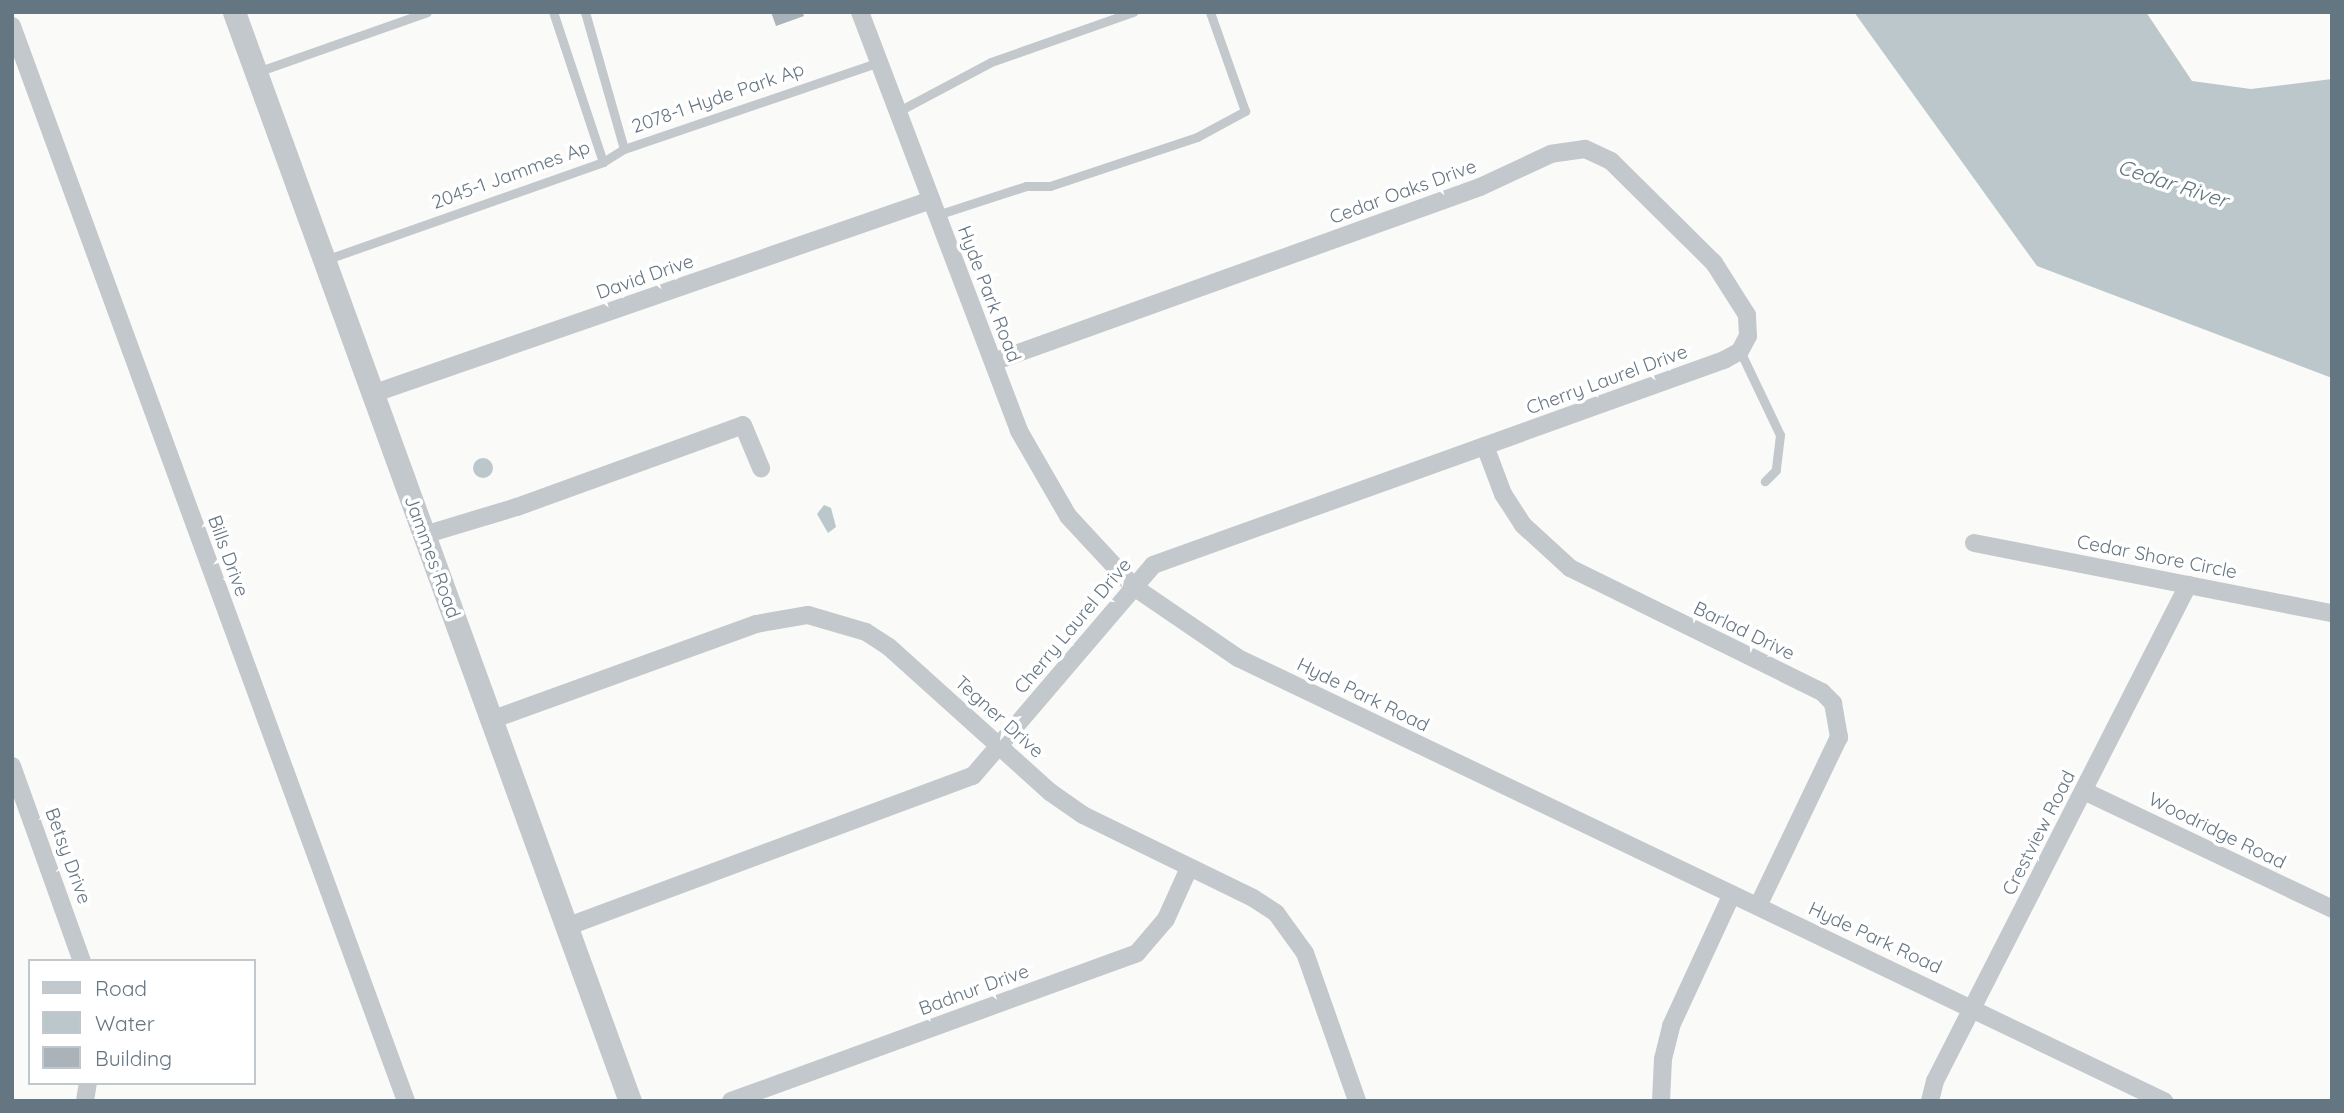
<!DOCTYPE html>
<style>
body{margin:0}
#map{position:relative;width:2344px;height:1113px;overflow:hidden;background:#fafaf8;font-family:Quicksand,sans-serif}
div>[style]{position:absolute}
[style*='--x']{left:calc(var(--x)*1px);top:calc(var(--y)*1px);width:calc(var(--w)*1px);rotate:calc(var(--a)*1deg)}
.water>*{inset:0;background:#bbc7cb}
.round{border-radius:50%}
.building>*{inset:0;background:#aab3b9}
.service>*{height:9px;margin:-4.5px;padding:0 4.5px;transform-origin:4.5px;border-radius:4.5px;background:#c3c8cc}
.minor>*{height:18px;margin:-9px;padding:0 9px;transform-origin:9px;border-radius:9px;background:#c3c8cc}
.tertiary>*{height:23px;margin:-11.5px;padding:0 11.5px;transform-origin:11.5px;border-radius:11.5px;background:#c3c8cc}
span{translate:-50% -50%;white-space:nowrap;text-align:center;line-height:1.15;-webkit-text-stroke:7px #fff;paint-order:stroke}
.street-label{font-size:19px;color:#657683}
.water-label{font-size:21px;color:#60757c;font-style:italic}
.frame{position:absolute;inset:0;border:14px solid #657683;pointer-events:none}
.legend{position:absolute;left:28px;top:959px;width:228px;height:126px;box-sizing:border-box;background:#fff;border:2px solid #c1c8cd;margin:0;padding:9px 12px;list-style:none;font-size:21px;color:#657683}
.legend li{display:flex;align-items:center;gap:14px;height:35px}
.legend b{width:35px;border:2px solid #c1c8cd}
</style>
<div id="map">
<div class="water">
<i style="clip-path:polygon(1854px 12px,2146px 12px,2192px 81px,2251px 89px,2332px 79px,2332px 378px,2037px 266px)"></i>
<i class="round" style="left:473px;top:458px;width:20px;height:20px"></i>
<i style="clip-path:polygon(824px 505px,831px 508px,836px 527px,828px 533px,817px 514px)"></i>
</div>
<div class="building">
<i style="clip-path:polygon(771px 12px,802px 12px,804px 16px,776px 26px)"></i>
</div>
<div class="service">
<i style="--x:585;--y:12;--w:142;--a:74.1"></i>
<i style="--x:257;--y:72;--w:180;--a:-19.4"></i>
<i style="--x:897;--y:112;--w:106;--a:-28"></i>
<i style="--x:991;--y:62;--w:151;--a:-19.4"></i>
<i style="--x:603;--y:162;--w:25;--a:-32"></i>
<i style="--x:624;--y:149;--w:269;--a:-18.8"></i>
<i style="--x:937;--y:215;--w:94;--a:-18"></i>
<i style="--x:1026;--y:186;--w:24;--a:0"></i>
<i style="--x:1050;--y:186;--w:155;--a:-18.4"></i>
<i style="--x:1197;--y:137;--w:55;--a:-28.4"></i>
<i style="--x:1245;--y:111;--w:105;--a:-109.5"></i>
<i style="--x:325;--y:260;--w:295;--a:-19.4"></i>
<i style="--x:603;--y:162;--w:158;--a:-108.4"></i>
<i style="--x:1740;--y:351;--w:93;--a:64.5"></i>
<i style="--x:1780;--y:435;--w:35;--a:97"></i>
<i style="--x:1776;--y:470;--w:16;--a:135"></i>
</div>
<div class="minor">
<i style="--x:860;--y:12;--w:448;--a:69.2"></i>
<i style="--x:1019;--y:431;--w:98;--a:60"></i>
<i style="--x:1068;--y:516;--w:97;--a:47.1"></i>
<i style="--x:1134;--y:587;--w:126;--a:34.3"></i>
<i style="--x:1238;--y:658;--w:1027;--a:25.57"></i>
<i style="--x:12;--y:26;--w:1145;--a:69.87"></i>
<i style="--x:372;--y:394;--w:592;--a:-19.14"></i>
<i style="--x:1485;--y:446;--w:51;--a:69.4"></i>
<i style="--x:1503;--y:494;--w:37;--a:57"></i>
<i style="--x:1523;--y:525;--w:64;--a:42.5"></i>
<i style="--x:1570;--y:568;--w:281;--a:26.2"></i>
<i style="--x:1822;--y:692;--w:16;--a:45"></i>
<i style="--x:1833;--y:703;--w:35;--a:80"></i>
<i style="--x:1839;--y:737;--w:187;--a:115.6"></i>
<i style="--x:424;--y:535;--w:97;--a:-16.8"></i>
<i style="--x:517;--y:507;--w:240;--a:-19.9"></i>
<i style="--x:743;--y:425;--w:47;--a:67.3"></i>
<i style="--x:1974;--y:543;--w:365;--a:11.1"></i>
<i style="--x:491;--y:720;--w:282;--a:-19.9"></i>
<i style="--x:756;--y:624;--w:53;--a:-9.8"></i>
<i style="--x:808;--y:615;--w:60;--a:16.3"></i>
<i style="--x:866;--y:632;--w:27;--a:33"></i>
<i style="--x:889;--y:647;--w:217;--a:42"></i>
<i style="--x:1050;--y:792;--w:40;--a:34.9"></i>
<i style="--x:1083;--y:815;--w:189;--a:26"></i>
<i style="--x:1253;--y:898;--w:27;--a:33"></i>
<i style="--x:1276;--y:913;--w:49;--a:54.1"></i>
<i style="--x:1305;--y:953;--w:157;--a:70.6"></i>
<i style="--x:12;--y:766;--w:207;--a:70.3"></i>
<i style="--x:2084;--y:791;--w:275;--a:25.4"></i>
<i style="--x:566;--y:927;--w:434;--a:-20.4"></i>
<i style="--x:973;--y:776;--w:277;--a:-49.5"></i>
<i style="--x:1153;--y:565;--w:607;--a:-19.75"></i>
<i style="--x:1724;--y:360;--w:18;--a:-29"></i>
<i style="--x:1740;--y:351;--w:17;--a:-62"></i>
<i style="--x:1748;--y:336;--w:21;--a:-93"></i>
<i style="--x:1747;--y:315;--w:62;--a:-122.4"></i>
<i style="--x:1714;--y:263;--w:145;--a:-135.3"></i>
<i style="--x:1611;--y:161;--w:29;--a:-155"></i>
<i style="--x:1585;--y:149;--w:34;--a:172"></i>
<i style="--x:1551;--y:154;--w:78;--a:155.1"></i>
<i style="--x:1480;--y:187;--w:517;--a:160.23"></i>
<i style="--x:85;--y:1101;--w:18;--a:-81"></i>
<i style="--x:731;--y:1101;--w:432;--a:-20"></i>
<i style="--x:1137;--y:953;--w:45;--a:-49.5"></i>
<i style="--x:1166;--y:919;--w:56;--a:-65.7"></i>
<i style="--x:1661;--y:1101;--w:42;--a:-87.3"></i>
<i style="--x:1663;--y:1059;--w:34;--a:-76"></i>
<i style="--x:1671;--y:1026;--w:145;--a:-65.2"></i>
<i style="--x:1930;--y:1101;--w:21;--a:-76"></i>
<i style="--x:1935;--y:1081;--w:557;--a:-62.97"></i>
</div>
<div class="tertiary">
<i style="--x:234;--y:12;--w:1159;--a:70.02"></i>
</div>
<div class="street-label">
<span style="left:718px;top:98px;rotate:-19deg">2078-1 Hyde Park Ap</span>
<span style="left:511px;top:175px;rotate:-20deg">2045-1 Jammes Ap</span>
<span style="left:1403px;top:192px;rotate:-20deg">Cedar Oaks Drive</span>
<span style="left:645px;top:277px;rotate:-19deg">David Drive</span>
<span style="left:989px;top:294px;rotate:69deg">Hyde Park Road</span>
<span style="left:1607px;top:380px;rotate:-20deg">Cherry Laurel Drive</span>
<span style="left:228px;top:556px;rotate:70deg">Bills Drive</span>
<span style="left:432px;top:557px;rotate:70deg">Jammes Road</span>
<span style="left:2157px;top:557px;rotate:11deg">Cedar Shore Circle</span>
<span style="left:1073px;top:626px;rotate:-50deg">Cherry Laurel Drive</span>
<span style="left:1744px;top:631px;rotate:26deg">Barlad Drive</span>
<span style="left:1363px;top:695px;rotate:26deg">Hyde Park Road</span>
<span style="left:999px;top:717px;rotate:42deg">Tegner Drive</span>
<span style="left:2217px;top:831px;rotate:26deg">Woodridge Road</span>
<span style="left:2039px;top:833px;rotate:-63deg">Crestview Road</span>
<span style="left:68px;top:856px;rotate:70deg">Betsy Drive</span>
<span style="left:1875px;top:938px;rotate:25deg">Hyde Park Road</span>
<span style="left:974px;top:990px;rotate:-20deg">Badnur Drive</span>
</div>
<div class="water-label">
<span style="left:2173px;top:183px;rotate:18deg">Cedar River</span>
</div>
<div class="frame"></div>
<ul class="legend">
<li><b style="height:9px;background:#c3c8cc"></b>Road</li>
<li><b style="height:19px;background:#bbc7cb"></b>Water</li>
<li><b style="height:19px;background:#aab3b9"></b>Building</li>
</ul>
</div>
